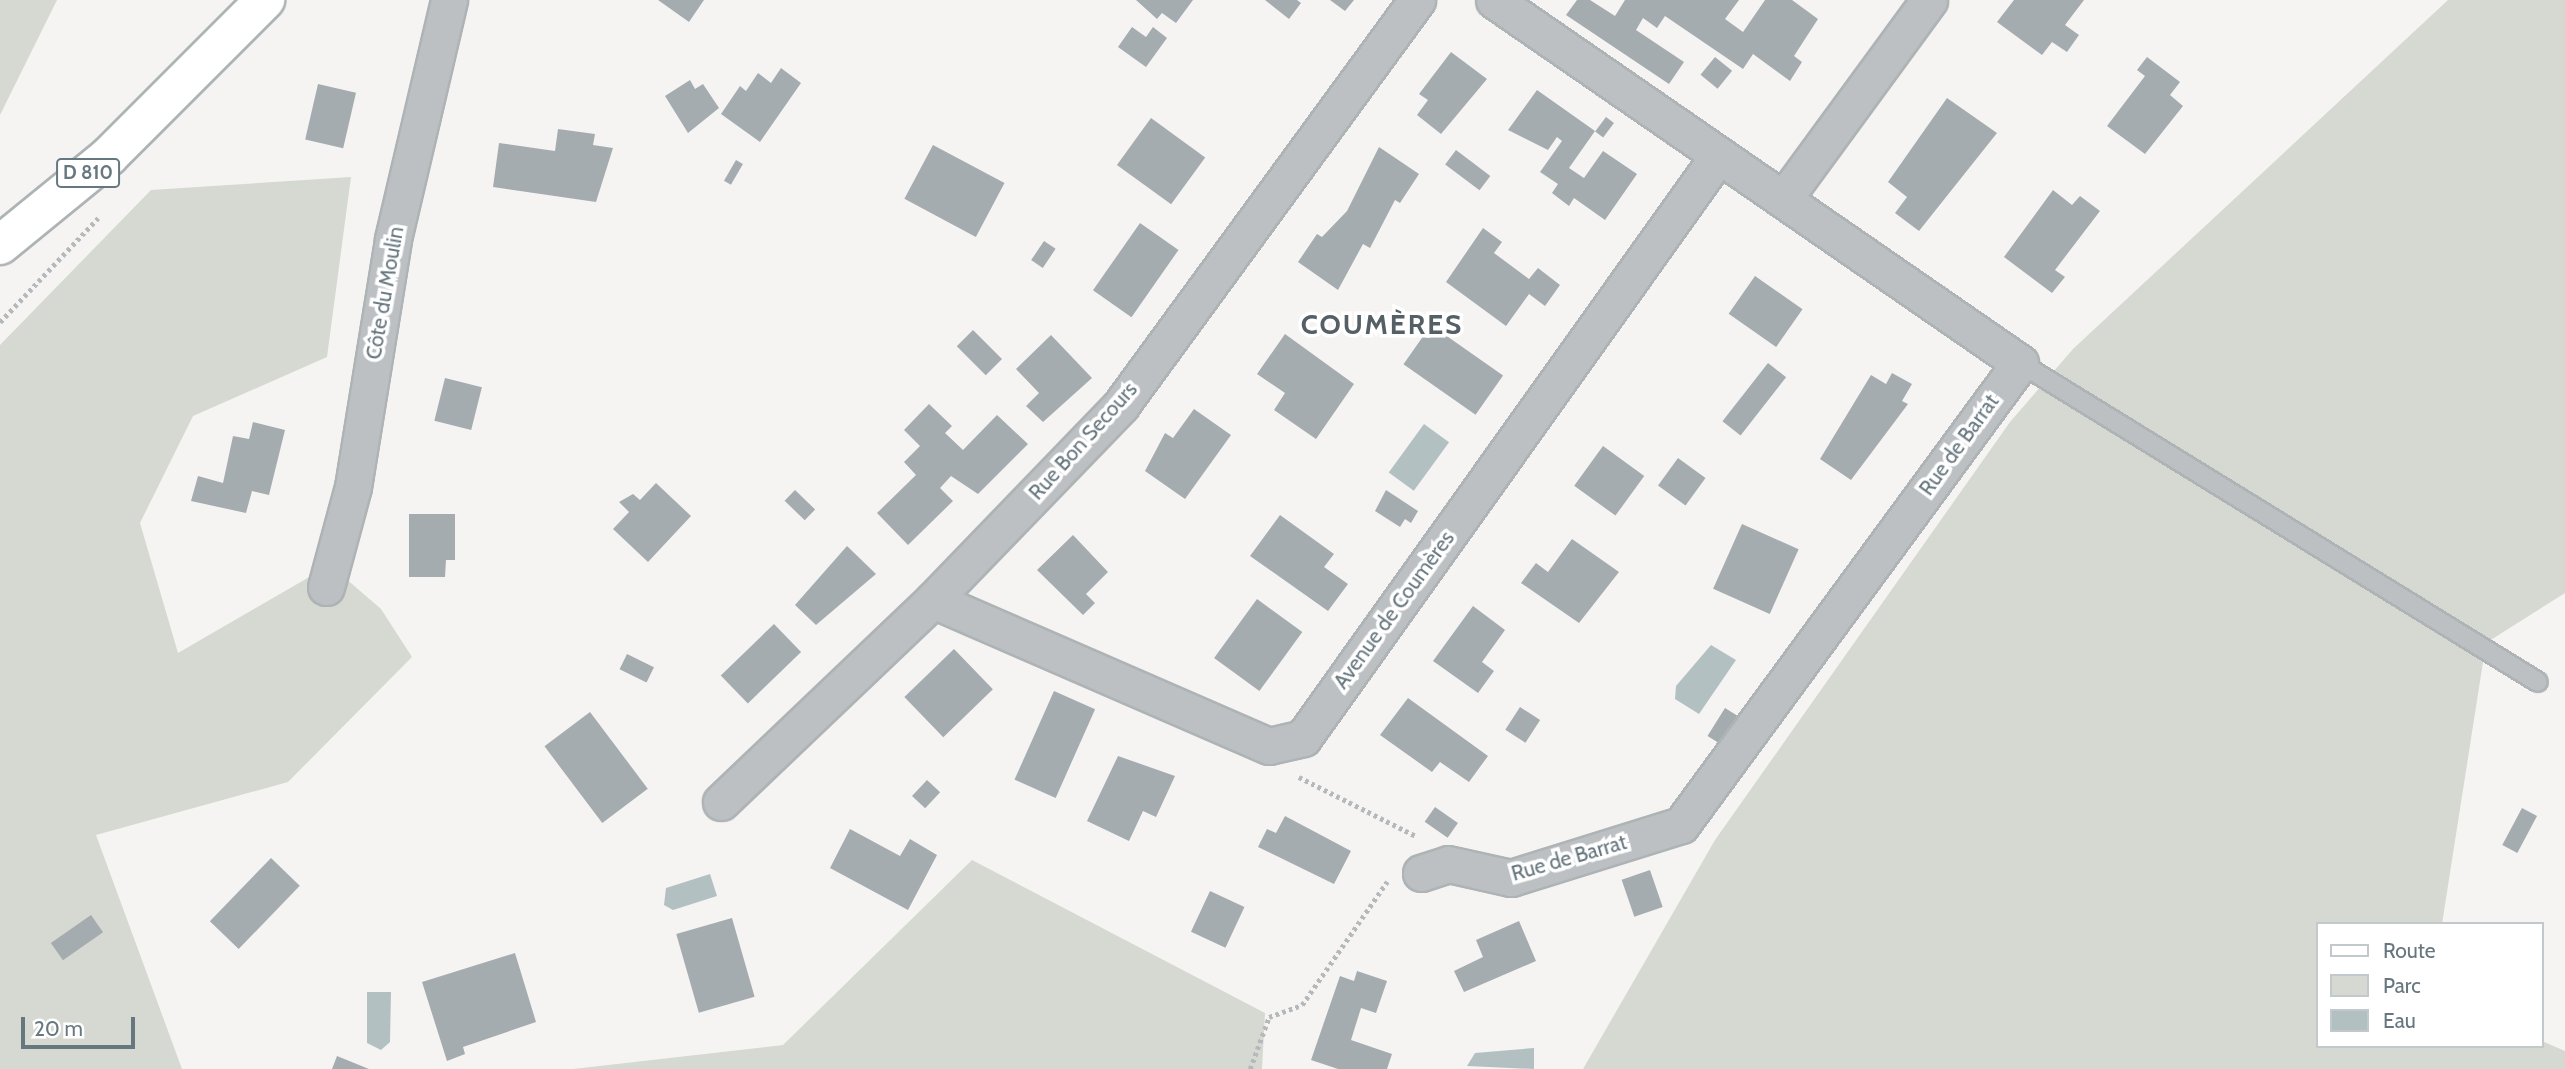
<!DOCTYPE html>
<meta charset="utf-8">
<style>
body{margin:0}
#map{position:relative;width:2565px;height:1069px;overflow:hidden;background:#f5f4f2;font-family:Cabin,sans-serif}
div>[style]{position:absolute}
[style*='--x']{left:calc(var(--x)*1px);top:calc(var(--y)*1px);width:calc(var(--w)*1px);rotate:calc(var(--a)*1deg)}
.green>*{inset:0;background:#d5d9d1}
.water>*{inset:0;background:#b3c0c2;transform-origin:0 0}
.building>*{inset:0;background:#a4acb0;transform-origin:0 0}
.path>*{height:4.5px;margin-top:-2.25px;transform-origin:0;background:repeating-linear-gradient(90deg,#b6b9bb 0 3.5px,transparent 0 7px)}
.roads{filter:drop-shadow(2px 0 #aeb3b5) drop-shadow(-2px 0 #aeb3b5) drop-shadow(0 2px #aeb3b5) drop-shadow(0 -2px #aeb3b5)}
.lane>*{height:18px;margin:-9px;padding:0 9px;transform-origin:9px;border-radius:9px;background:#bcc0c3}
.street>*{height:35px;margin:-17.5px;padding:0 17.5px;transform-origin:17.5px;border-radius:17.5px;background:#bcc0c3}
.primary>*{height:38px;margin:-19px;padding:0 19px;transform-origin:19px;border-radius:19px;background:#fff}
span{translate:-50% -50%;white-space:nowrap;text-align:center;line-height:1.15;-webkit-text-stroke:7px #fff;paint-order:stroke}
.shield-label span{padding:2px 5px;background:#fff;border:2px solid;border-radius:5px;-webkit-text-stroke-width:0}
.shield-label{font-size:19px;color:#67777f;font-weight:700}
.street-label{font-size:21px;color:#67777f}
.district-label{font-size:28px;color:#546065;font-weight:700;letter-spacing:2px}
.legend{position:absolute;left:2316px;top:922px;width:228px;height:126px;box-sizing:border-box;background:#fff;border:2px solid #c2c9cc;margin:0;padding:9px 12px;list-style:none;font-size:21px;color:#67777f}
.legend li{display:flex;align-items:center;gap:14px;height:35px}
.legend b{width:35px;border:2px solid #c2c9cc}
.scale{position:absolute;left:21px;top:1017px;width:114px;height:32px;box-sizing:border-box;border:4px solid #67777f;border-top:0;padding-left:9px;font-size:21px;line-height:24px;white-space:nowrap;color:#67777f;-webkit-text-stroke:5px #fff;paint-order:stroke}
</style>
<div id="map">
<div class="green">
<i style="clip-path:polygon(0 0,57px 0,0 115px)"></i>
<i style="clip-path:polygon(2448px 0,2565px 0,2565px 593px,2486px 643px,2442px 924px,2318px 924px,2318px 1046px,2542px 1046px,2542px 1041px,2565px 1051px,2565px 1069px,1583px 1069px,1715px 840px,2010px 422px,2073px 349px)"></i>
<i style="clip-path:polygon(351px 177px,327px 357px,193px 416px,140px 523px,178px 653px,330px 565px,381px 609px,412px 657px,288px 782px,96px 835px,182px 1069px,0 1069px,0 345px,151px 190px)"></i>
<i style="clip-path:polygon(972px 860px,1265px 1013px,1262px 1069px,573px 1069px,783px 1045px)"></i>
</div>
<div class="water">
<i style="left:1424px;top:424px;width:31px;height:60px;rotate:36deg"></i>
<i style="clip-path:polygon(1711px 645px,1736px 660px,1699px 714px,1675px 699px,1676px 686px)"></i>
<i style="clip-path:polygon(710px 874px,717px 896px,673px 910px,664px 905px,666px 888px)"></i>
<i style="clip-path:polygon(367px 992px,391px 992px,390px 1042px,381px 1050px,367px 1043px)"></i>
<i style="clip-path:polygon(1534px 1048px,1534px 1069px,1467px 1066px,1475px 1053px)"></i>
</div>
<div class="building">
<i style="clip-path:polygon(658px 0,704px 0,689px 22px)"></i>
<i style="clip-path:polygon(1136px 0,1193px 0,1176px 23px,1162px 13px,1157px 19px)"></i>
<i style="clip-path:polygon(1265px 0,1297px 0,1301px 3px,1289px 19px)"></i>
<i style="clip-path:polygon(1330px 0,1354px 0,1345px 11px)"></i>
<i style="clip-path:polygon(1577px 0,1590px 0,1615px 16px,1625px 0,1739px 0,1725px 19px,1743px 32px,1765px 0,1792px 0,1818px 19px,1794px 56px,1802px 62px,1790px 81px,1753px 54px,1743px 69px,1665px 16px,1657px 28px,1643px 18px,1636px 30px,1684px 62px,1669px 84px,1566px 15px)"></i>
<i style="clip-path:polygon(2014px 0,2084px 0,2065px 25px,2079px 35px,2067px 52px,2052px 42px,2042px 55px,1997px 22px)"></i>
<i style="clip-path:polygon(1132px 27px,1146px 37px,1153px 27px,1167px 38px,1146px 67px,1118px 47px)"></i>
<i style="clip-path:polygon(1451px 52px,1487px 79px,1441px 134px,1417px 115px,1428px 100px,1419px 94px)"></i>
<i style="left:1715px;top:57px;width:22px;height:23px;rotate:39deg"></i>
<i style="clip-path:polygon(2147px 57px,2180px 82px,2170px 95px,2183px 106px,2145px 154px,2107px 126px,2145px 76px,2137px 70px)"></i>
<i style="clip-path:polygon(781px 68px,801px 83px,760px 142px,721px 114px,740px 86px,746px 91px,758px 73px,771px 83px)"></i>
<i style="clip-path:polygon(690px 80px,695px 89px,703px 84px,719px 108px,688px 133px,665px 96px)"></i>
<i style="left:318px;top:84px;width:39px;height:57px;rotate:13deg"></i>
<i style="clip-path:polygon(1537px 90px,1595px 131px,1569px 168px,1584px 178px,1603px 151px,1637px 174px,1605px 220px,1574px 198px,1569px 206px,1552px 193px,1558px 184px,1540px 172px,1562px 141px,1557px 137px,1548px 150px,1508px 130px)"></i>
<i style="clip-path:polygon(1947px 98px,1997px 133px,1919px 231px,1895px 213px,1907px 197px,1888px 182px)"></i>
<i style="left:1606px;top:117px;width:10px;height:18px;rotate:37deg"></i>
<i style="left:1151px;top:118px;width:67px;height:58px;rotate:36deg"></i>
<i style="clip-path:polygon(558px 129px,595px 134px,593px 145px,613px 148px,596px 202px,493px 187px,499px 143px,555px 151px)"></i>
<i style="left:933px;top:145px;width:81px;height:61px;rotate:28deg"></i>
<i style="clip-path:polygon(1379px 147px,1419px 174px,1400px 203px,1395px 200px,1370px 248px,1363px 244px,1338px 290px,1298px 262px,1317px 234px,1322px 237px,1347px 211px)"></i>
<i style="left:1456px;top:150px;width:43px;height:18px;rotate:37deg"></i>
<i style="left:736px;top:160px;width:8px;height:24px;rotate:30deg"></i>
<i style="clip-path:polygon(2053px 190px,2072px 205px,2080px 196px,2100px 211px,2055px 270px,2065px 277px,2052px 293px,2004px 257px)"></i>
<i style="left:1140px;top:223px;width:47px;height:82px;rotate:35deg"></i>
<i style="clip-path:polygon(1483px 228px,1502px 242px,1494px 253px,1529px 279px,1538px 268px,1560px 285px,1545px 306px,1529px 294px,1506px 326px,1446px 282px)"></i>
<i style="left:1044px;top:241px;width:14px;height:23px;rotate:34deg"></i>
<i style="left:1755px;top:276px;width:58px;height:46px;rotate:35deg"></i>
<i style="left:1431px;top:325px;width:88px;height:48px;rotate:35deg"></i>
<i style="left:973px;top:330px;width:41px;height:23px;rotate:45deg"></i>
<i style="clip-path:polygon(1285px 334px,1354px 384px,1316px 439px,1274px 410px,1285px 393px,1257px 374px)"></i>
<i style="clip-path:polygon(1051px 335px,1092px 378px,1043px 422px,1026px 406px,1039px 393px,1016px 369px)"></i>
<i style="left:1768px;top:363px;width:23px;height:74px;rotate:38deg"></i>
<i style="clip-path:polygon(1892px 373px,1912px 384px,1902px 401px,1908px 404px,1851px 480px,1820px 459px,1871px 375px,1886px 384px)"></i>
<i style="left:445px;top:378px;width:38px;height:44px;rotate:14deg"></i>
<i style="clip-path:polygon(929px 404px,952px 426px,945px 433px,963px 450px,997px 415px,1028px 444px,978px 494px,951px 476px,940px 488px,953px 501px,908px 545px,877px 513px,916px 475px,904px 462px,920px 446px,904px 430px)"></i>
<i style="clip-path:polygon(1194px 409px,1231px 435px,1185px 499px,1145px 471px,1165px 433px,1173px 438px)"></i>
<i style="clip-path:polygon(253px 422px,285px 430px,269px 495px,252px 491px,246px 513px,191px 501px,198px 476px,223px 483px,233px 436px,249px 439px)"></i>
<i style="left:1603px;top:446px;width:51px;height:49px;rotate:36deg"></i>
<i style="left:1678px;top:458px;width:34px;height:34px;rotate:36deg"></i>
<i style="clip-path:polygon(656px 483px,691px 516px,648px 562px,613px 529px,629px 512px,619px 502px,633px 494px,640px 500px)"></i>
<i style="left:795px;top:490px;width:28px;height:15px;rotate:44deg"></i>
<i style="clip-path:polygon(1386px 490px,1418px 511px,1411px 523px,1405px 519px,1400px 527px,1375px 511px)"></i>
<i style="clip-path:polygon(409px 514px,455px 514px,455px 560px,446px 560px,445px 577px,409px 577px)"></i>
<i style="clip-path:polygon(1280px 515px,1334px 554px,1324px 567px,1348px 584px,1328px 611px,1250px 556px)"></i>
<i style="left:1742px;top:524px;width:62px;height:71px;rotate:24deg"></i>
<i style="clip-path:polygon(1073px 535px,1108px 572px,1086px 594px,1095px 603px,1083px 615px,1037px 570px)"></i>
<i style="clip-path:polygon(1572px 539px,1619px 572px,1579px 623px,1521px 583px,1536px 563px,1548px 572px)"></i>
<i style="clip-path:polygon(847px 546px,876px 574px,816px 625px,795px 605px)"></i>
<i style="left:1257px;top:599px;width:56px;height:73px;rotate:36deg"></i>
<i style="clip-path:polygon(1473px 606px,1505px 630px,1482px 662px,1494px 671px,1478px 693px,1433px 661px)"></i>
<i style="left:774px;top:624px;width:39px;height:74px;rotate:46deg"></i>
<i style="left:954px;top:649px;width:56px;height:69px;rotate:46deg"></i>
<i style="left:627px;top:654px;width:30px;height:17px;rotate:26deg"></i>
<i style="left:1054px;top:691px;width:45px;height:97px;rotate:24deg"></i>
<i style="clip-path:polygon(1408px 698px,1488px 756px,1469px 782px,1440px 762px,1432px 772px,1380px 735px)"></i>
<i style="left:1520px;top:707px;width:24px;height:27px;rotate:33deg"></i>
<i style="left:1725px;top:708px;width:19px;height:33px;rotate:32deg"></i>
<i style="left:590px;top:712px;width:96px;height:57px;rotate:53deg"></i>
<i style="clip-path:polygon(1118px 756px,1175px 776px,1156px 817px,1143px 811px,1129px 841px,1087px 821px)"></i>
<i style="left:927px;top:780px;width:18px;height:22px;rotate:43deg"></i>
<i style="left:1435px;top:807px;width:28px;height:18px;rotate:35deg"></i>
<i style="left:2522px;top:808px;width:17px;height:42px;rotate:28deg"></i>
<i style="clip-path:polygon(1285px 816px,1351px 851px,1334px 884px,1258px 847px,1267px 829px,1276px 833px)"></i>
<i style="clip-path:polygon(850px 829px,900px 856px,910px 839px,937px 855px,908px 910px,830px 868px)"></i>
<i style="left:271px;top:858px;width:40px;height:88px;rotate:44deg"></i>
<i style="left:1650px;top:870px;width:39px;height:30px;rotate:71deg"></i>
<i style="left:1210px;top:891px;width:38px;height:45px;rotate:25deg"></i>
<i style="left:91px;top:915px;width:21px;height:49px;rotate:55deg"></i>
<i style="left:732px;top:918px;width:82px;height:58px;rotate:74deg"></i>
<i style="clip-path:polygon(1519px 921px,1536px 961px,1464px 992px,1454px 971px,1483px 957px,1476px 940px)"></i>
<i style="clip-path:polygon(515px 953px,536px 1022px,463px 1047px,465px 1054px,447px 1061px,422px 982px)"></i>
<i style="clip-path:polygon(1357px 971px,1387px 981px,1376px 1013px,1361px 1008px,1351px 1040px,1392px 1054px,1387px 1069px,1338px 1069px,1311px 1060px,1340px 976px,1354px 981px)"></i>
<i style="clip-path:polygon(337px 1056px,369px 1069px,332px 1069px)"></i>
</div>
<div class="path">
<i style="--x:0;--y:322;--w:143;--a:-46.7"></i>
<i style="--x:1299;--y:777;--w:131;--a:26.8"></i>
<i style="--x:1250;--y:1069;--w:55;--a:-69.9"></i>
<i style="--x:1269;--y:1017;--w:35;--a:-20"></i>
<i style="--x:1302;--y:1005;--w:150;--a:-55.4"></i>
</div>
<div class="roads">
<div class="lane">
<i style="--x:2020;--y:363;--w:608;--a:31.63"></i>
</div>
<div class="street">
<i style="--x:1785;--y:197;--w:244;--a:-53.8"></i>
<i style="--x:326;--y:587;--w:104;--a:-74.9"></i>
<i style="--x:353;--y:487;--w:251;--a:-80.8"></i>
<i style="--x:393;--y:239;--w:245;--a:-76.8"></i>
<i style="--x:933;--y:600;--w:366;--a:23.5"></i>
<i style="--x:1269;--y:746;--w:35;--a:-13"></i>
<i style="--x:1303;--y:738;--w:716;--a:-54.49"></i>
<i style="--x:721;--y:802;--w:293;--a:-43.6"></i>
<i style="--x:933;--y:600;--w:271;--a:-46"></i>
<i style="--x:1121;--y:405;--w:502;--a:-53.84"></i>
<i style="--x:1421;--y:873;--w:28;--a:-18"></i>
<i style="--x:1448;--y:864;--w:65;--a:12.5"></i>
<i style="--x:1511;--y:878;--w:178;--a:-17.3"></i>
<i style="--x:1681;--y:825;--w:573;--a:-53.73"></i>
<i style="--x:2020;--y:363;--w:639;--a:-145.39"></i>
</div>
<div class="primary">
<i style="--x:0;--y:245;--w:141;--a:-39.2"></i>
<i style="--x:109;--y:156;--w:221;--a:-45"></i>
</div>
</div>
<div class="shield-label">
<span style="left:88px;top:173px">D 810</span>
</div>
<div class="street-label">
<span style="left:385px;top:293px;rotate:-80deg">Côte du Moulin</span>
<span style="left:1083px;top:441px;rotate:-48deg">Rue Bon Secours</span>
<span style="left:1959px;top:445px;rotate:-54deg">Rue de Barrat</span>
<span style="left:1394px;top:610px;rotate:-54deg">Avenue de Coumères</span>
<span style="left:1569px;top:858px;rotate:-16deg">Rue de Barrat</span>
</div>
<div class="district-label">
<span style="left:1382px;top:324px">COUMÈRES</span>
</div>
<ul class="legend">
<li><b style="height:9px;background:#fff"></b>Route</li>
<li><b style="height:19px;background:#d5d9d1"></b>Parc</li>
<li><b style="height:19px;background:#b3c0c2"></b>Eau</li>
</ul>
<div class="scale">20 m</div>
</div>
